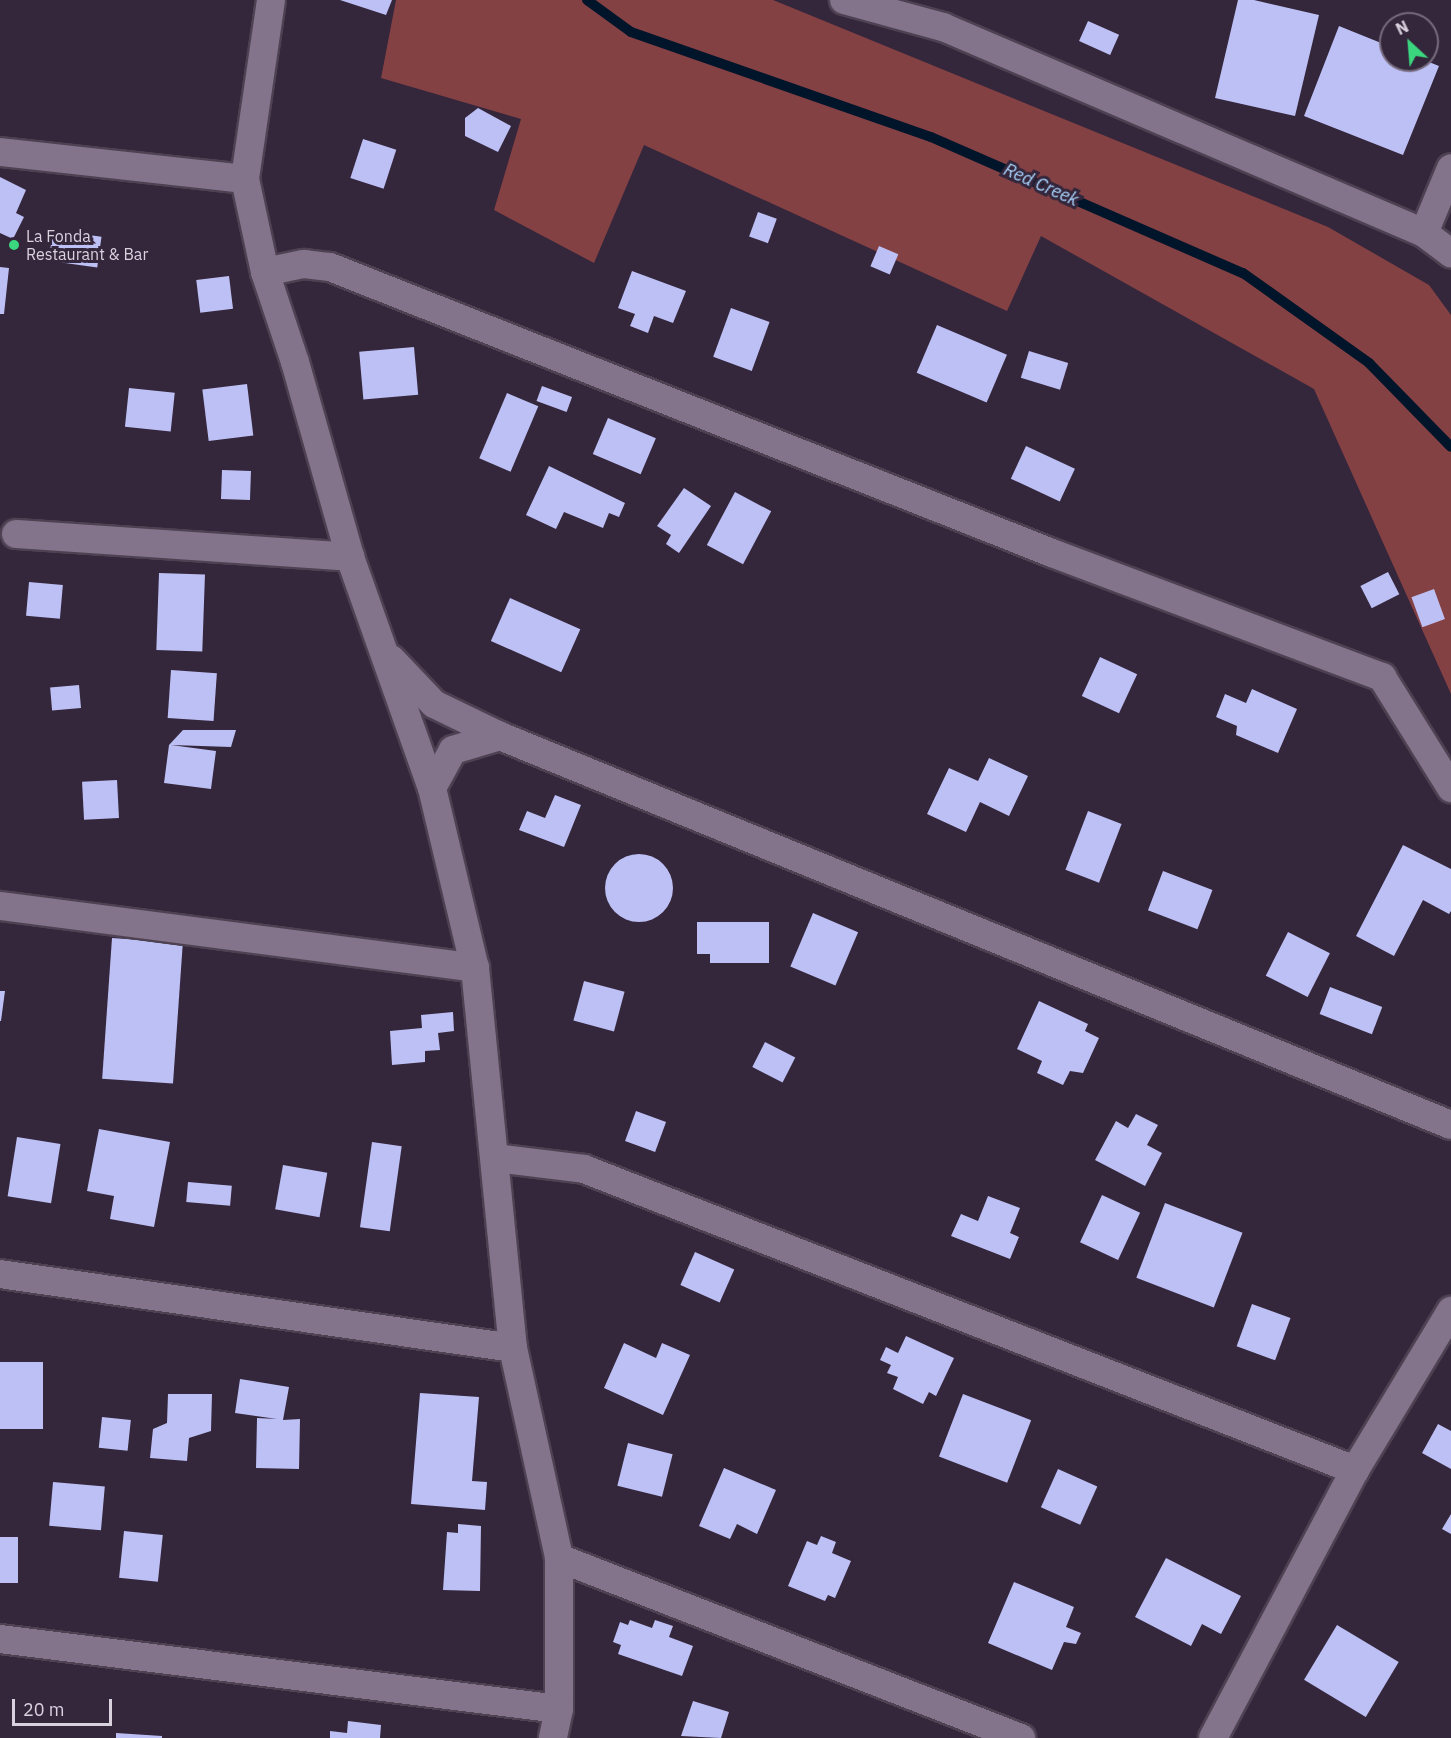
<!DOCTYPE html>
<style>
body{margin:0}
#map{position:relative;width:1451px;height:1738px;overflow:hidden;background:#34263b;font-family:"IBM Plex Sans",sans-serif}
div>[style]{position:absolute}
[style*='--x']{left:calc(var(--x)*1px);top:calc(var(--y)*1px);width:calc(var(--w)*1px);rotate:calc(var(--a)*1deg)}
.forest>*{inset:0;background:#844144}
.stream>*{height:10px;margin:-5px;padding:0 5px;transform-origin:5px;border-radius:5px;background:#00142a}
.building>*{inset:0;background:#bdc0f5;transform-origin:0 0}
.round{border-radius:50%}
.roads{filter:drop-shadow(2px 0 #4d4152) drop-shadow(-2px 0 #4d4152) drop-shadow(0 2px #4d4152) drop-shadow(0 -2px #4d4152)}
.minor>*{height:28px;margin:-14px;padding:0 14px;transform-origin:14px;border-radius:14px;background:#83738b}
.dots>*{width:16px;height:16px;translate:-50% -50%;box-sizing:border-box;border:3px solid #34263b;border-radius:50%}
span{translate:-50% -50%;white-space:nowrap;text-align:center;line-height:1.15;-webkit-text-stroke:6px #34263b;paint-order:stroke}
.poi-label{font-size:16px;color:#dad1df}
.left{translate:0 -50%;text-align:left}
.water-label{font-size:18px;color:#a8d1fb;font-style:italic}
.north{position:absolute;left:1379px;top:12px;width:60px;height:60px;box-sizing:border-box;background:#34263b;border:2px solid #766a7d;border-radius:50%;rotate:334deg;font-size:16px;font-weight:700;line-height:24px;text-align:center;color:#dad1df}
.north::after{content:'';display:block;margin:auto;width:21px;height:27px;background:#3bd77f;clip-path:polygon(50% 0,100% 100%,50% 72%,0 100%)}
.scale{position:absolute;left:12px;top:1699px;width:100px;height:27px;box-sizing:border-box;border:3px solid #dad1df;border-top:0;padding-left:8px;font-size:18px;line-height:21px;white-space:nowrap;color:#dad1df;-webkit-text-stroke:4px #34263b;paint-order:stroke}
</style>
<div id="map">
<div class="forest">
<i style="clip-path:polygon(396px 0,773px 0,1328px 227px,1429px 285px,1451px 315px,1451px 694px,1314px 389px,1041px 236px,1007px 311px,644px 145px,594px 263px,494px 210px,521px 119px,381px 78px)"></i>
</div>
<div class="stream">
<i style="--x:587;--y:0;--w:54;--a:36"></i>
<i style="--x:631;--y:32;--w:318;--a:19.3"></i>
<i style="--x:931;--y:137;--w:340;--a:23.6"></i>
<i style="--x:1243;--y:273;--w:155;--a:35.5"></i>
<i style="--x:1369;--y:363;--w:117;--a:45.7"></i>
</div>
<div class="building">
<i style="clip-path:polygon(340px 0,392px 0,386px 15px)"></i>
<i style="clip-path:polygon(1238px 0,1254px 0,1319px 15px,1295px 116px,1215px 98px)"></i>
<i style="left:1088px;top:21px;width:34px;height:22px;rotate:24deg"></i>
<i style="clip-path:polygon(1339px 26px,1391px 47px,1391px 60px,1424px 60px,1439px 66px,1403px 155px,1304px 116px)"></i>
<i style="clip-path:polygon(478px 108px,511px 126px,498px 152px,465px 136px,465px 118px)"></i>
<i style="left:363px;top:139px;width:35px;height:41px;rotate:18deg"></i>
<i style="clip-path:polygon(0 177px,26px 190px,16px 213px,24px 217px,13px 239px,0 233px)"></i>
<i style="left:758px;top:212px;width:20px;height:26px;rotate:20deg"></i>
<i style="left:53px;top:230px;width:49px;height:31px;rotate:8deg"></i>
<i style="left:879px;top:246px;width:21px;height:22px;rotate:23deg"></i>
<i style="clip-path:polygon(0 267px,9px 268px,4px 314px,0 314px)"></i>
<i style="clip-path:polygon(632px 271px,686px 291px,673px 323px,654px 316px,648px 333px,630px 326px,635px 314px,618px 308px)"></i>
<i style="left:229px;top:276px;width:33px;height:33px;rotate:83deg"></i>
<i style="left:731px;top:308px;width:41px;height:52px;rotate:20deg"></i>
<i style="left:937px;top:325px;width:76px;height:52px;rotate:23deg"></i>
<i style="left:414px;top:347px;width:48px;height:55px;rotate:85deg"></i>
<i style="left:1029px;top:351px;width:41px;height:28px;rotate:17deg"></i>
<i style="left:247px;top:384px;width:52px;height:45px;rotate:83deg"></i>
<i style="left:542px;top:386px;width:32px;height:16px;rotate:20deg"></i>
<i style="left:129px;top:388px;width:46px;height:39px;rotate:6deg"></i>
<i style="left:507px;top:393px;width:34px;height:71px;rotate:23deg"></i>
<i style="left:608px;top:418px;width:52px;height:39px;rotate:23deg"></i>
<i style="left:1026px;top:446px;width:54px;height:36px;rotate:25deg"></i>
<i style="clip-path:polygon(549px 466px,625px 503px,619px 517px,609px 513px,603px 528px,564px 512px,556px 529px,526px 515px)"></i>
<i style="left:222px;top:470px;width:29px;height:29px;rotate:2deg"></i>
<i style="clip-path:polygon(684px 488px,711px 506px,679px 553px,666px 544px,671px 535px,657px 526px)"></i>
<i style="left:735px;top:492px;width:41px;height:60px;rotate:28deg"></i>
<i style="left:1388px;top:572px;width:25px;height:31px;rotate:63deg"></i>
<i style="left:159px;top:573px;width:46px;height:77px;rotate:2deg"></i>
<i style="left:29px;top:582px;width:34px;height:34px;rotate:5deg"></i>
<i style="left:1434px;top:589px;width:32px;height:24px;rotate:70deg"></i>
<i style="left:510px;top:598px;width:77px;height:47px;rotate:24deg"></i>
<i style="left:1100px;top:657px;width:41px;height:43px;rotate:25deg"></i>
<i style="left:171px;top:670px;width:46px;height:48px;rotate:4deg"></i>
<i style="left:79px;top:685px;width:23px;height:29px;rotate:85deg"></i>
<i style="clip-path:polygon(1252px 689px,1297px 709px,1278px 753px,1236px 735px,1237px 726px,1216px 717px,1225px 694px,1246px 703px)"></i>
<i style="clip-path:polygon(183px 730px,236px 730px,231px 747px,171px 745px,216px 751px,211px 789px,164px 783px,169px 745px)"></i>
<i style="clip-path:polygon(989px 758px,1028px 776px,1009px 816px,980px 802px,966px 832px,927px 814px,949px 768px,978px 781px)"></i>
<i style="left:117px;top:780px;width:38px;height:35px;rotate:87deg"></i>
<i style="clip-path:polygon(555px 795px,581px 805px,564px 847px,519px 830px,527px 811px,545px 818px)"></i>
<i style="left:1088px;top:811px;width:36px;height:63px;rotate:21deg"></i>
<i style="clip-path:polygon(1403px 845px,1451px 869px,1451px 911px,1449px 914px,1423px 900px,1394px 956px,1356px 936px)"></i>
<i class="round" style="left:605px;top:854px;width:68px;height:68px"></i>
<i style="left:1163px;top:871px;width:53px;height:42px;rotate:21deg"></i>
<i style="left:813px;top:913px;width:49px;height:58px;rotate:23deg"></i>
<i style="clip-path:polygon(697px 922px,769px 922px,769px 963px,710px 963px,710px 954px,697px 954px)"></i>
<i style="left:1288px;top:932px;width:47px;height:49px;rotate:27deg"></i>
<i style="left:112px;top:938px;width:71px;height:141px;rotate:4deg"></i>
<i style="left:584px;top:981px;width:42px;height:41px;rotate:15deg"></i>
<i style="left:1330px;top:987px;width:56px;height:29px;rotate:21deg"></i>
<i style="clip-path:polygon(0 991px,5px 991px,1px 1021px,0 1021px)"></i>
<i style="clip-path:polygon(1039px 1001px,1088px 1024px,1085px 1031px,1099px 1038px,1083px 1073px,1070px 1071px,1063px 1085px,1037px 1073px,1042px 1061px,1017px 1049px)"></i>
<i style="clip-path:polygon(453px 1012px,454px 1031px,438px 1033px,440px 1050px,425px 1051px,425px 1062px,392px 1065px,390px 1031px,422px 1028px,421px 1015px)"></i>
<i style="left:765px;top:1042px;width:34px;height:28px;rotate:27deg"></i>
<i style="left:636px;top:1111px;width:32px;height:32px;rotate:20deg"></i>
<i style="clip-path:polygon(1136px 1114px,1158px 1125px,1147px 1145px,1162px 1153px,1145px 1186px,1095px 1160px,1116px 1121px,1128px 1128px)"></i>
<i style="clip-path:polygon(99px 1129px,170px 1142px,154px 1227px,110px 1219px,114px 1196px,87px 1191px)"></i>
<i style="left:17px;top:1137px;width:44px;height:60px;rotate:9deg"></i>
<i style="left:372px;top:1142px;width:30px;height:86px;rotate:8deg"></i>
<i style="left:283px;top:1165px;width:45px;height:45px;rotate:10deg"></i>
<i style="left:188px;top:1182px;width:44px;height:20px;rotate:5deg"></i>
<i style="left:1102px;top:1195px;width:42px;height:52px;rotate:25deg"></i>
<i style="clip-path:polygon(988px 1196px,1020px 1208px,1010px 1233px,1019px 1237px,1010px 1259px,951px 1236px,961px 1214px,978px 1221px)"></i>
<i style="left:1165px;top:1203px;width:83px;height:80px;rotate:21deg"></i>
<i style="left:695px;top:1252px;width:43px;height:36px;rotate:24deg"></i>
<i style="left:1252px;top:1304px;width:41px;height:45px;rotate:20deg"></i>
<i style="clip-path:polygon(906px 1336px,954px 1358px,936px 1396px,929px 1392px,923px 1404px,893px 1389px,898px 1377px,887px 1373px,891px 1365px,880px 1360px,886px 1347px,898px 1353px)"></i>
<i style="clip-path:polygon(624px 1343px,656px 1358px,662px 1343px,690px 1355px,663px 1415px,604px 1388px)"></i>
<i style="left:0;top:1362px;width:43px;height:67px"></i>
<i style="clip-path:polygon(240px 1379px,289px 1387px,283px 1420px,300px 1419px,299px 1469px,256px 1468px,257px 1418px,277px 1419px,235px 1413px)"></i>
<i style="clip-path:polygon(420px 1393px,479px 1397px,472px 1481px,487px 1482px,485px 1510px,411px 1504px)"></i>
<i style="clip-path:polygon(168px 1394px,212px 1394px,211px 1431px,189px 1438px,187px 1461px,150px 1458px,153px 1429px,167px 1423px)"></i>
<i style="left:963px;top:1394px;width:73px;height:67px;rotate:21deg"></i>
<i style="left:102px;top:1417px;width:29px;height:31px;rotate:6deg"></i>
<i style="clip-path:polygon(1438px 1424px,1451px 1431px,1451px 1469px,1422px 1453px)"></i>
<i style="left:628px;top:1443px;width:46px;height:44px;rotate:14deg"></i>
<i style="clip-path:polygon(724px 1468px,776px 1490px,757px 1534px,737px 1524px,730px 1539px,699px 1526px)"></i>
<i style="left:1058px;top:1469px;width:43px;height:42px;rotate:24deg"></i>
<i style="left:53px;top:1482px;width:52px;height:44px;rotate:5deg"></i>
<i style="clip-path:polygon(1451px 1514px,1451px 1534px,1442px 1529px)"></i>
<i style="clip-path:polygon(458px 1524px,481px 1526px,480px 1591px,443px 1590px,447px 1532px,458px 1533px)"></i>
<i style="left:124px;top:1531px;width:39px;height:47px;rotate:6deg"></i>
<i style="clip-path:polygon(821px 1536px,836px 1542px,832px 1553px,851px 1561px,835px 1598px,828px 1595px,825px 1601px,788px 1586px,807px 1541px,817px 1545px)"></i>
<i style="left:0;top:1537px;width:18px;height:46px"></i>
<i style="clip-path:polygon(1166px 1558px,1241px 1596px,1221px 1634px,1202px 1624px,1191px 1646px,1135px 1617px)"></i>
<i style="clip-path:polygon(1014px 1582px,1074px 1607px,1066px 1627px,1081px 1633px,1076px 1644px,1064px 1642px,1052px 1670px,988px 1643px)"></i>
<i style="clip-path:polygon(630px 1620px,652px 1628px,655px 1620px,673px 1626px,669px 1637px,693px 1646px,682px 1676px,618px 1654px,621px 1645px,613px 1642px,620px 1622px,628px 1625px)"></i>
<i style="left:1337px;top:1625px;width:72px;height:64px;rotate:31deg"></i>
<i style="clip-path:polygon(693px 1701px,729px 1712px,721px 1738px,681px 1736px)"></i>
<i style="clip-path:polygon(348px 1721px,381px 1725px,380px 1738px,330px 1738px,330px 1731px,347px 1733px)"></i>
<i style="clip-path:polygon(116px 1733px,162px 1736px,162px 1738px,116px 1738px)"></i>
</div>
<div class="roads">
<div class="minor">
<i style="--x:271;--y:0;--w:181;--a:98.3"></i>
<i style="--x:245;--y:179;--w:95;--a:77.9"></i>
<i style="--x:265;--y:272;--w:95;--a:71.6"></i>
<i style="--x:295;--y:362;--w:203;--a:74.2"></i>
<i style="--x:350;--y:557;--w:245;--a:70.5"></i>
<i style="--x:432;--y:788;--w:185;--a:76.6"></i>
<i style="--x:475;--y:968;--w:382;--a:84.3"></i>
<i style="--x:513;--y:1348;--w:215;--a:77.6"></i>
<i style="--x:559;--y:1558;--w:151;--a:90"></i>
<i style="--x:559;--y:1709;--w:30;--a:102"></i>
<i style="--x:844;--y:0;--w:103;--a:15.3"></i>
<i style="--x:943;--y:27;--w:523;--a:23.18"></i>
<i style="--x:1424;--y:233;--w:70;--a:-67.4"></i>
<i style="--x:0;--y:152;--w:246;--a:6.3"></i>
<i style="--x:1424;--y:233;--w:34;--a:37"></i>
<i style="--x:265;--y:272;--w:40;--a:-12"></i>
<i style="--x:304;--y:264;--w:26;--a:7"></i>
<i style="--x:330;--y:267;--w:777;--a:21.61"></i>
<i style="--x:1052;--y:553;--w:353;--a:20.6"></i>
<i style="--x:1382;--y:677;--w:131;--a:58.1"></i>
<i style="--x:16;--y:534;--w:335;--a:3.9"></i>
<i style="--x:391;--y:659;--w:62;--a:46.3"></i>
<i style="--x:434;--y:704;--w:73;--a:25.9"></i>
<i style="--x:500;--y:736;--w:1027;--a:22.25"></i>
<i style="--x:432;--y:788;--w:43;--a:-61.1"></i>
<i style="--x:453;--y:750;--w:49;--a:-16.6"></i>
<i style="--x:0;--y:906;--w:479;--a:7.4"></i>
<i style="--x:496;--y:1158;--w:89;--a:7.1"></i>
<i style="--x:584;--y:1169;--w:828;--a:21.33"></i>
<i style="--x:0;--y:1274;--w:518;--a:8.21"></i>
<i style="--x:559;--y:1558;--w:496;--a:21.3"></i>
<i style="--x:0;--y:1639;--w:563;--a:7.14"></i>
<i style="--x:1213;--y:1738;--w:303;--a:-62.1"></i>
<i style="--x:1355;--y:1470;--w:186;--a:-58.9"></i>
</div>
</div>
<div class="dots">
<i style="left:14px;top:245px;background:#3bd77f"></i>
</div>
<div class="poi-label">
<span class="left" style="left:26px;top:245px">La Fonda<br>Restaurant &amp; Bar</span>
</div>
<div class="water-label">
<span style="left:1041px;top:185px;rotate:24deg">Red Creek</span>
</div>
<div class="north">N</div>
<div class="scale">20 m</div>
</div>
